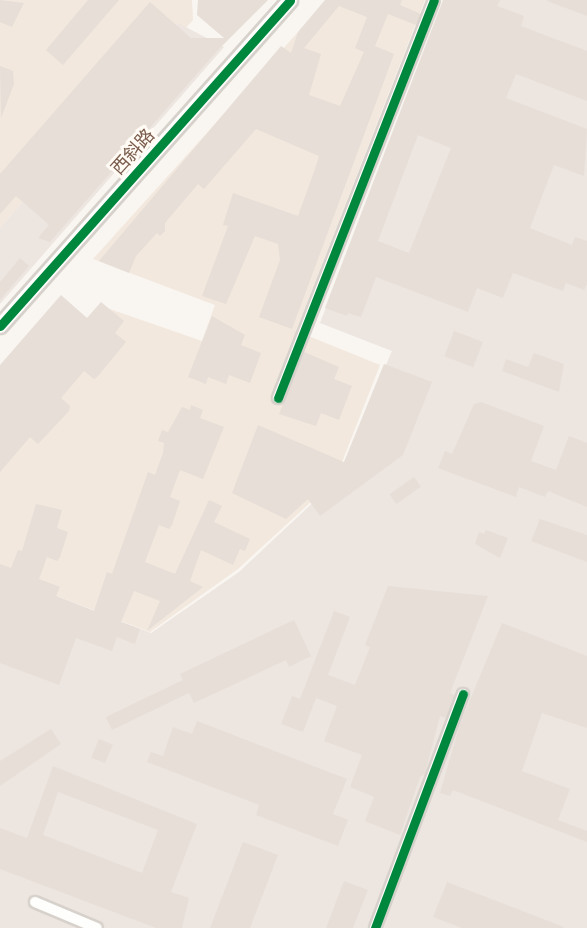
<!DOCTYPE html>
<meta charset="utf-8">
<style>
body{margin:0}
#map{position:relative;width:587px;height:928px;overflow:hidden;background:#f9f5f0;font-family:"Work Sans","Noto Sans SC",sans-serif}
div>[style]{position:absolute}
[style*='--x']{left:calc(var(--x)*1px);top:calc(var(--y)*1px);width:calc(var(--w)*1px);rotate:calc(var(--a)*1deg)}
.residential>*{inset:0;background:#f2e8de}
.industrial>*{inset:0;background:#ede5e0}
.building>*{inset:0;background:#e6ded7;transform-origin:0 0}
.roads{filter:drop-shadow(2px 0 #d7d1cb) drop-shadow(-2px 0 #d7d1cb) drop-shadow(0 2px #d7d1cb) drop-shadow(0 -2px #d7d1cb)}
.minor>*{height:10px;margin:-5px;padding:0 5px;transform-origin:5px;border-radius:5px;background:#fefefd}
.tertiary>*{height:14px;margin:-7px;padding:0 7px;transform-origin:7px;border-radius:7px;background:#fefefd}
.cycleway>*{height:9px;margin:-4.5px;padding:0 4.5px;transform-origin:4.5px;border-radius:4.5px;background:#00873e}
span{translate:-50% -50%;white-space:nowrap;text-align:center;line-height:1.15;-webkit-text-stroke:6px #fffaf3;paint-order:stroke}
.street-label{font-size:18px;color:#7a5c4d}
</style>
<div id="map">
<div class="residential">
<i style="clip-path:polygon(0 0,192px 0,193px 20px,185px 29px,178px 23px,0 228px)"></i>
<i style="clip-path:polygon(327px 0,425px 0,296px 331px,380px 365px,335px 480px,238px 569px,150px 632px,0 574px,0 420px,101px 306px,202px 341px,215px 305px,93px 259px)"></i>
</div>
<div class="industrial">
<i style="clip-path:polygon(445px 0,587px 0,587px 928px,0 928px,0 574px,151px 633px,239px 572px,336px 481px,392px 351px,320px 323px)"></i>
<i style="clip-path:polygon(178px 23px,224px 47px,0 304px,0 228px)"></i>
</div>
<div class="building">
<i style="clip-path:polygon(0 0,24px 3px,12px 27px,0 22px)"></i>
<i style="clip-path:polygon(88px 0,119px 0,63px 65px,46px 50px)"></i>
<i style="clip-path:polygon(198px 0,268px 0,217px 51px,50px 242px,38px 238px,49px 225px,16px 196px,0 214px,0 174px,150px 2px,191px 38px,224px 38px,197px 15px)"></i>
<i style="clip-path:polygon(evenodd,325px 0,402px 0,400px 5px,421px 14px,416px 25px,388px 14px,375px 46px,394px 54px,292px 329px,259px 317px,280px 260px,278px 244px,255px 236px,226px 304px,202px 296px,228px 226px,223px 225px,233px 193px,298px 216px,315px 169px,319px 156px,256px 129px,204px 189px,198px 184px,165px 223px,165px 231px,160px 236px,157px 233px,136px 256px,129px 273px,99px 261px,281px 46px,291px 53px,298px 32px,325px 0,339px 6px,367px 17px,355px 48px,364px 52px,340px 106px,309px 95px,321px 54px,304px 48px,339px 6px)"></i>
<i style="clip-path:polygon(evenodd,443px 0,500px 0,497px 6px,524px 16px,521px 26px,587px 51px,587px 101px,516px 74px,506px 98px,587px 129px,584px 176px,554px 165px,530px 228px,572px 245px,575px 237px,587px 241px,587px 284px,584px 290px,566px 283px,563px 291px,513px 273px,503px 298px,477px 288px,468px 312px,376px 277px,361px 317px,348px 313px,347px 316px,325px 308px,443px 0,418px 135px,451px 148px,409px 253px,378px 241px,418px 135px)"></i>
<i style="clip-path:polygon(548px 0,587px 0,587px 16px,547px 1px)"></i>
<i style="clip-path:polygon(0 66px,13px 71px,14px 84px,1px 118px)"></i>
<i style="clip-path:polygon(20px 258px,29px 266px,0 300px,0 282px)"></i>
<i style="clip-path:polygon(61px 295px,87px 318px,101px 302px,124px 321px,115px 333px,126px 342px,98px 376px,94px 379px,84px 371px,61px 398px,70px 406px,69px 411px,38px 444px,30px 437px,0 472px,0 365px)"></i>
<i style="clip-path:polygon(212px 316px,245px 335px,241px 345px,261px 353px,250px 383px,229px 375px,226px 384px,208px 377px,206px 384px,188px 377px)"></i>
<i style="left:454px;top:331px;width:31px;height:27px;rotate:21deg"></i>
<i style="clip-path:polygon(304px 352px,339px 367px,334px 379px,352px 386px,339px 420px,321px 413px,316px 426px,279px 414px)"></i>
<i style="clip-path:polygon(534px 353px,564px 364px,559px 392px,502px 371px,506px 359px,528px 367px)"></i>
<i style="clip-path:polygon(384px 364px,432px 382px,403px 455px,320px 516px,308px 499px,286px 519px,232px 493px,258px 425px,344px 462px)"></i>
<i style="clip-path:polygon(481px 402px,544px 426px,531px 461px,556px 470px,569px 436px,587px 443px,587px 507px,548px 491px,545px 497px,519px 487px,516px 497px,438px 468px,445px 451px,452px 454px,474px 404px)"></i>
<i style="clip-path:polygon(191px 405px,203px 410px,200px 418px,224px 427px,203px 479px,180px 470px,170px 497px,180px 501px,172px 525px,169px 529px,159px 525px,145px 562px,175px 574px,209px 500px,222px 506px,214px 522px,250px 539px,245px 551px,240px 549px,233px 565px,201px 550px,190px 581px,203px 587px,147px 631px,160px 601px,134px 591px,121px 622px,140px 629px,135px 644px,117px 637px,112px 651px,76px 638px,59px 685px,0 663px,0 564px,11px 568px,18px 550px,22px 551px,36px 504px,62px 510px,57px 528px,68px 532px,60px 557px,57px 561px,47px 557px,39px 579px,60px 587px,56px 596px,94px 611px,107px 572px,112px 574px,148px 472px,155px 475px,163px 453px,164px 443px,158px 441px,162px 430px,168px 432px,182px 407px,190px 410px)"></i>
<i style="left:414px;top:477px;width:12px;height:30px;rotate:55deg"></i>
<i style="clip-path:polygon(540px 519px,587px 535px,587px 562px,531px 541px)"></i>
<i style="clip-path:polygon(486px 530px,508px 538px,500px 558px,475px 544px,479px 532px,484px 534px)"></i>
<i style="clip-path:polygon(388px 586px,488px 596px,450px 693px,455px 695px,446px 718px,440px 716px,425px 774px,420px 777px,400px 835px,365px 821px,374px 797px,350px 787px,362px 755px,324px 741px,337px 706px,316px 698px,303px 732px,281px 724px,292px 696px,300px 699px,334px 611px,350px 617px,328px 675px,355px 685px,370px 647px,365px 645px)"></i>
<i style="clip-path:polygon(294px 620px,311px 656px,289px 667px,286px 660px,194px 703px,189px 693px,112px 730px,106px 717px,183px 680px,180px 674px)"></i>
<i style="clip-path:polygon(502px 623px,587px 656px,587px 728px,542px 713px,522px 771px,570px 789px,558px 820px,587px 831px,587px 842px,453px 790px,450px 796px,440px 793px,460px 724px)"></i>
<i style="clip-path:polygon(197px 721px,347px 779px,333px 814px,348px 820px,338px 846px,256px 815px,259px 805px,147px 762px,151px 752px,163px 756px,173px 727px,192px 734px)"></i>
<i style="clip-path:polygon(51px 729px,61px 744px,0 786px,0 761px)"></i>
<i style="left:99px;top:739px;width:15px;height:20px;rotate:23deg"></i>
<i style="clip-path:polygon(evenodd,53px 766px,197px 824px,171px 892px,189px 898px,182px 928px,156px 928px,0 869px,0 828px,27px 838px,53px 766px,58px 792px,158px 830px,142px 873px,43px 835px,58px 792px)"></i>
<i style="clip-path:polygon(243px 842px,278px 855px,250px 928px,210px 928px)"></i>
<i style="clip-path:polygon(344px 881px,368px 890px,353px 928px,326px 928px)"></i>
<i style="clip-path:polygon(447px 882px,564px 927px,564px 928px,462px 928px,433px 917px)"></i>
</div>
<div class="roads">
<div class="minor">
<i style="--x:278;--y:398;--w:427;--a:-68.6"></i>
<i style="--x:35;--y:902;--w:67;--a:22.8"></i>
<i style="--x:375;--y:928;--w:250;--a:-69.4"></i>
</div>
<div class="tertiary">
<i style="--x:0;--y:326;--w:436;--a:-48.3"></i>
</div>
</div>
<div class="cycleway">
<i style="--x:0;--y:326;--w:436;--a:-48.3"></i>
<i style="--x:278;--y:398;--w:427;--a:-68.6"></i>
<i style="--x:375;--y:928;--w:250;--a:-69.4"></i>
</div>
<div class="street-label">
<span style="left:133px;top:152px;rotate:-48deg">西斜路</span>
</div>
</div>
